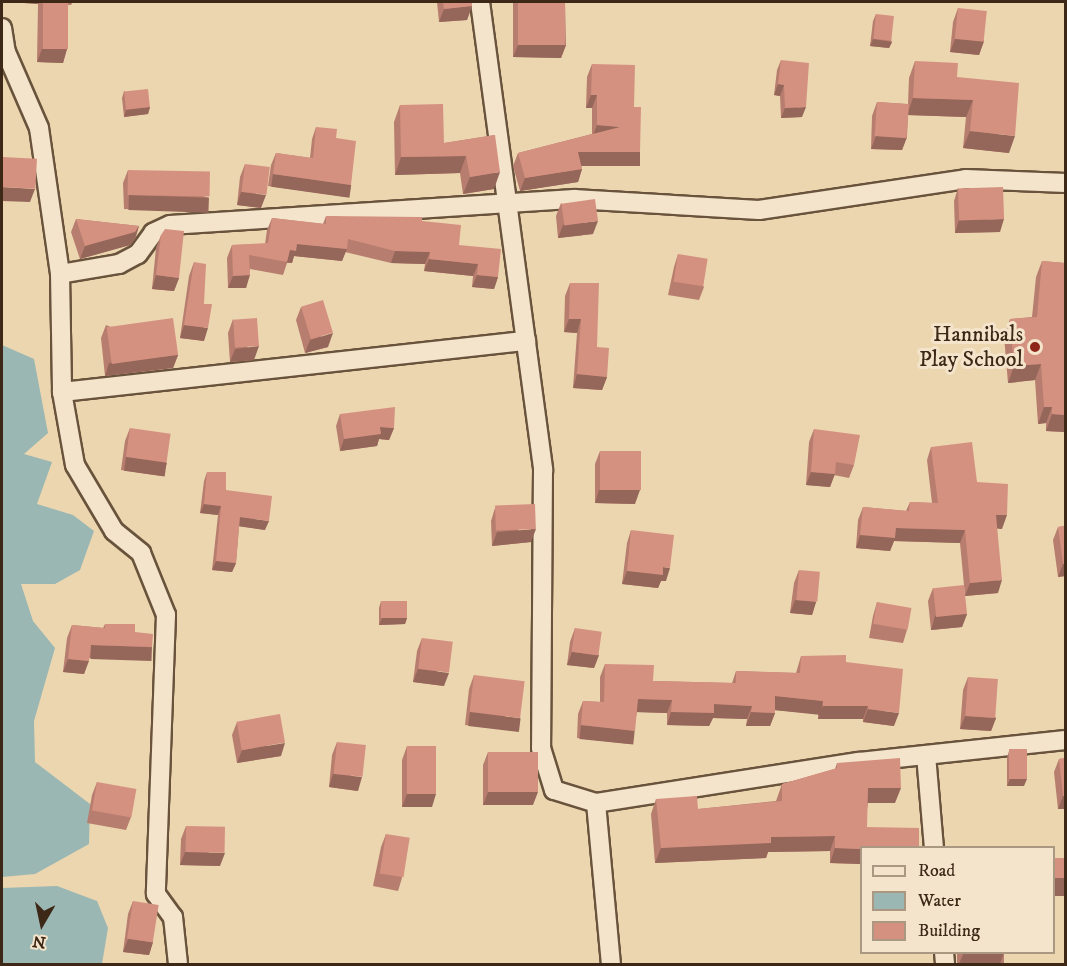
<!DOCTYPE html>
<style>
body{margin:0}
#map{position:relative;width:1067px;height:966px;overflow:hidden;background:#ecd6af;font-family:"IM FELL DW Pica",serif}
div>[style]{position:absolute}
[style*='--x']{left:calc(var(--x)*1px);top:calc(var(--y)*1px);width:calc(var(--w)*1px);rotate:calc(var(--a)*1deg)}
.water>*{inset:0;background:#9ab7b3}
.roads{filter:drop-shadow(2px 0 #69533c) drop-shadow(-2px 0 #69533c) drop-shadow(0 2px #69533c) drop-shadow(0 -2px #69533c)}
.minor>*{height:18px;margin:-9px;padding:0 9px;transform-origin:9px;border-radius:9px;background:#f3e4cb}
.wall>*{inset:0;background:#b77d6e;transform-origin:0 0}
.shaded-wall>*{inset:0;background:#95665a;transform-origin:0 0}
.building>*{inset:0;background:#d59180;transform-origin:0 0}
.dots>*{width:16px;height:16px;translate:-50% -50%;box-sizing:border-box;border:3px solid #f3e4cb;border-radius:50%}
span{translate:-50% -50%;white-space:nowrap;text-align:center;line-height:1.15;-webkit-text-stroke:6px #f3e4cb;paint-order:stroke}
.poi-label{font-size:22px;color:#3d2716}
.right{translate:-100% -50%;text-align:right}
.frame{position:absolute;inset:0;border:3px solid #3d2716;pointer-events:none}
.legend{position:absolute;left:860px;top:846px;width:195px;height:108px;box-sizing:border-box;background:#f3e4cb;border:2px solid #aa9883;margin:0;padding:8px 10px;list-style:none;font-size:18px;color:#3d2716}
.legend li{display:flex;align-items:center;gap:12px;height:30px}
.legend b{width:30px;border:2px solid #aa9883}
.north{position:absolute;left:12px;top:894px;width:60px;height:60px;-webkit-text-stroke:4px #f3e4cb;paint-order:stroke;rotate:189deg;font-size:16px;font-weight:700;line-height:24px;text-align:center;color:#3d2716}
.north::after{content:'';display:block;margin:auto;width:21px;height:27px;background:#3d2716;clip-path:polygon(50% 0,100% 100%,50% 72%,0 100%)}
</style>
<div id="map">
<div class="water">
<i style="clip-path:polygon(2px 345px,34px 359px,48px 433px,24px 454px,52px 462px,37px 504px,73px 515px,94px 531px,80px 570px,55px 584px,21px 584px,33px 621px,55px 648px,34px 721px,35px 762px,90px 804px,89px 844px,35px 874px,2px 877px)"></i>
<i style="clip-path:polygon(57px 886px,97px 901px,108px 928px,102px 964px,2px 964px,2px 888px)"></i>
</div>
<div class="roads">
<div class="minor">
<i style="--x:480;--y:2;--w:472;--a:82.3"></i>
<i style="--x:543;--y:470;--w:278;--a:90.4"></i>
<i style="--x:541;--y:748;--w:44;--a:72.8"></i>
<i style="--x:554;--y:790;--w:44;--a:17.2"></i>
<i style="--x:596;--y:803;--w:162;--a:84.7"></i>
<i style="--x:2;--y:28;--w:24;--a:81"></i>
<i style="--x:6;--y:52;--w:83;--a:66.5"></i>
<i style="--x:39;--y:128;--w:148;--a:81.8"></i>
<i style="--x:60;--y:274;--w:118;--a:89"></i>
<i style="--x:62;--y:392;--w:74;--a:79.9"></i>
<i style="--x:75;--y:465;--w:77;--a:59.4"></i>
<i style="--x:114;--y:531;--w:35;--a:39"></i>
<i style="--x:141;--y:553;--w:67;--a:68"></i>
<i style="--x:166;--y:615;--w:279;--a:92.1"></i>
<i style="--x:156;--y:894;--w:29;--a:54"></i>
<i style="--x:173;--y:917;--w:47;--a:83.9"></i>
<i style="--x:60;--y:274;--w:60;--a:-9.6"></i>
<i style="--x:119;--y:264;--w:21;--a:-28"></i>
<i style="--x:138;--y:254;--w:26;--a:-54"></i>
<i style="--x:153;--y:233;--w:19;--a:-25"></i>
<i style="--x:170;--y:225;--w:405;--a:-3.7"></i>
<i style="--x:574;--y:199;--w:185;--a:3.4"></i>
<i style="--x:759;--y:210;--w:209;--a:-8.5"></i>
<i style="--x:966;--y:179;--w:100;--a:2.3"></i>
<i style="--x:62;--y:392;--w:467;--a:-6.3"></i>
<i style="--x:926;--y:755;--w:93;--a:85.1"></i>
<i style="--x:596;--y:803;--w:266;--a:-8.9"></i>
<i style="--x:859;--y:762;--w:208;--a:-6.1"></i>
<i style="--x:944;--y:952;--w:12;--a:85"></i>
</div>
</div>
<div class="wall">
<i style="clip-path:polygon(24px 2px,73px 2px,71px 5px,68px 5px,67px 49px,63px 63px,37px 62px,38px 4px,24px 3px)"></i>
<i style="clip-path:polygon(437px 2px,472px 2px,472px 6px,467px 20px,439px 22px)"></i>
<i style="clip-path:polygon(513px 2px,565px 2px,566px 45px,561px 58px,513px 57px)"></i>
<i style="clip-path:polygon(958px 8px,984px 41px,979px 55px,950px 52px,953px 22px)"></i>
<i style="clip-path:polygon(876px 14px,892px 42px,889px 48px,870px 46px,873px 21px)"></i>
<i style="clip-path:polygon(781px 60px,802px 117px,781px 118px,780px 96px,774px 95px,777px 70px)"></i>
<i style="clip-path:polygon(915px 61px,957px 77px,1009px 153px,963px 148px,966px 117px,908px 115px,907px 137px,902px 150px,871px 149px,872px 116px,877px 102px,908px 104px,909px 78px)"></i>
<i style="clip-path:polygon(592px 64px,634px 107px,640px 152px,636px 165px,581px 165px,582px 169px,578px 182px,520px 191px,513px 166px,518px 153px,592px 134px,592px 108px,586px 108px,587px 77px)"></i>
<i style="clip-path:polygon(124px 91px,150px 107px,148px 114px,124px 117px,122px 98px)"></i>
<i style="clip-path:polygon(400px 105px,444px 143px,495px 135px,494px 189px,463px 194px,460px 173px,395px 175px,394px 122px)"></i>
<i style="clip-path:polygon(316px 127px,336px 138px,351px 185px,347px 197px,268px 186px,271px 165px,276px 153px,310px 158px,312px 139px)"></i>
<i style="clip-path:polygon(245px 164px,261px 208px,237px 205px,240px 177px)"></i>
<i style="clip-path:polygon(128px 170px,209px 198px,204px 212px,124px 209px,123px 183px)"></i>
<i style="clip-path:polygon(958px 188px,1000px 232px,955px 233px,954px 201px)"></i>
<i style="clip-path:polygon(561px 203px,593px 234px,558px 238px,556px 216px)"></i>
<i style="clip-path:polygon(326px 216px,422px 221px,459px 245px,498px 277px,494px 289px,472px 287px,473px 276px,424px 271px,425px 264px,391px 263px,345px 252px,342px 261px,294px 256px,292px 263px,287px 263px,283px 275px,250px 269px,246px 288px,228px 288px,227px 258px,232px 245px,265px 244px,267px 230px,272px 218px,323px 224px)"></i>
<i style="clip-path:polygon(76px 219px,139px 226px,135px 239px,130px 245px,80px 259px,71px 232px)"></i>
<i style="clip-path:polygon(161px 235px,179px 278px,174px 291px,152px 289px,156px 248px)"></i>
<i style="clip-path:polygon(678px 254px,704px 287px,699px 300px,668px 295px,674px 267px)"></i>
<i style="clip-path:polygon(1042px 261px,1065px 263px,1065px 432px,1046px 431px,1046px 423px,1038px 424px,1035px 380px,1008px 383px,1004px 336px,1010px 319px,1032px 317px,1036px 277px)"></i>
<i style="clip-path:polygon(194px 262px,204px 304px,204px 341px,180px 338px,189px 276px)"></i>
<i style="clip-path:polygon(570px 283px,597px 347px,607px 377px,602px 390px,573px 388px,577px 333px,564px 332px,565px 296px)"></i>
<i style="clip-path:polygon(301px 307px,328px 347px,305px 353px,296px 320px)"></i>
<i style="clip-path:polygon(233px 319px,254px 360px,230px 362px,228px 333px)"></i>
<i style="clip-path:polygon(106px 325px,178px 355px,173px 368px,105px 376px,101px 338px)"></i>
<i style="clip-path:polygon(340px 414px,394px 428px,389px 440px,379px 439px,377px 446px,340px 451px,336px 426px)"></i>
<i style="clip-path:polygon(130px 428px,167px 463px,162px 476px,121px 470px,125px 441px)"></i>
<i style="clip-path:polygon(814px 429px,854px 465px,849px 478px,834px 475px,830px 487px,806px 485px,809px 442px)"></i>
<i style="clip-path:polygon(931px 447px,977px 482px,1002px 529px,997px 528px,998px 593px,965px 596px,960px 543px,894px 541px,890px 551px,856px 548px,858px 520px,863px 507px,906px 511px,910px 502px,932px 503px,927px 460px)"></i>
<i style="clip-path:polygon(600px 451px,635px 504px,595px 503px,595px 464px)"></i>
<i style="clip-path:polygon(207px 472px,265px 530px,239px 526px,236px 563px,232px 572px,212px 570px,218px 515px,200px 513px,204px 481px)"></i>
<i style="clip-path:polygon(495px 508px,531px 542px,492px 546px,491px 521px)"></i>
<i style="clip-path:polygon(1065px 526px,1065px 576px,1058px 577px,1053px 540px,1058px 527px)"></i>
<i style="clip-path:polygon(631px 530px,666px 581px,661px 581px,658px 588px,622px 584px,627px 543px)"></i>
<i style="clip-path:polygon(799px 570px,816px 602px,812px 615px,790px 613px,794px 583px)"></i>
<i style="clip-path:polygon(933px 588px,967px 614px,962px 627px,931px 630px,928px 601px)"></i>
<i style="clip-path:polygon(381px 601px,407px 618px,405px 624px,379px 625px,379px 608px)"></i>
<i style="clip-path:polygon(877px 602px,907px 630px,903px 643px,869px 638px,873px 616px)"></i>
<i style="clip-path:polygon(105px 624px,135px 632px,152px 647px,148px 660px,89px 658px,84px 674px,63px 672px,67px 638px,72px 625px,103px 628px)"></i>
<i style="clip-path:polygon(575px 628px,599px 655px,594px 668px,567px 665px,570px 642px)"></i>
<i style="clip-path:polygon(422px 638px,444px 686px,413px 682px,417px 651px)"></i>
<i style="clip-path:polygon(801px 656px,846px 662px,894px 726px,863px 722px,863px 719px,818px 719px,818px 714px,775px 710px,775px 713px,770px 726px,746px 726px,747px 719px,713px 718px,709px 726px,667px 725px,667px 713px,637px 712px,630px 744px,577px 738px,578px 714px,583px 701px,600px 702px,600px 677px,605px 664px,653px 681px,732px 683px,736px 671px,796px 673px)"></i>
<i style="clip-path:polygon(474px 675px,516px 731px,465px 725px,469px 689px)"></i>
<i style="clip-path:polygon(968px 677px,996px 718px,991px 731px,960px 729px,963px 690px)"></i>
<i style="clip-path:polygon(237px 722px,281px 756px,237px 763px,232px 735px)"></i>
<i style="clip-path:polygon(337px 742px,358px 791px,329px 787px,332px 755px)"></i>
<i style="clip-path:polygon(407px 746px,432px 807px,402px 807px,402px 760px)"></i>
<i style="clip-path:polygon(1009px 751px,1024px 786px,1007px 786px,1007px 758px)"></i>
<i style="clip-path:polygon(488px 752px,533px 805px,483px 805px,483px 765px)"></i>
<i style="clip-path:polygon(1065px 758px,1065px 809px,1058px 809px,1054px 772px,1059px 759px)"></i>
<i style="clip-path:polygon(837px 763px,895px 803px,868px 803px,861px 848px,861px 864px,830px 863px,830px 851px,768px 852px,766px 858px,655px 863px,651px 814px,656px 799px,698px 809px,776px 801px,782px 784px,835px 769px)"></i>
<i style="clip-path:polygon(97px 782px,131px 817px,126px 830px,87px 823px,92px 795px)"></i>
<i style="clip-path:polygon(186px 826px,220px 866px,180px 865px,181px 839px)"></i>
<i style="clip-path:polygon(386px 834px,402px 878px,398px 891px,373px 886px,381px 847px)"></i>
<i style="clip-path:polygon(133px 901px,153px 942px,149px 955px,123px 952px,128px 914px)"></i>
<i style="left:957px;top:952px;width:47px;height:12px"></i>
</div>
<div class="shaded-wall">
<i style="clip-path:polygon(25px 2px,39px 2px,38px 4px,24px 3px)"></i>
<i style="clip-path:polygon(472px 6px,467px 20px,439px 22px,444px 9px)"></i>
<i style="clip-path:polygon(873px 39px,892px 42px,889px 48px,870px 46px)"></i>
<i style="clip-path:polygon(955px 39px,984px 41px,979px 55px,950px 52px)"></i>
<i style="clip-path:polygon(518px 45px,566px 45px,561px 58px,513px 57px)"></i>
<i style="clip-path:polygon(42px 49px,67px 49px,63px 63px,37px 62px)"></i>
<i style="clip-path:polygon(778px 84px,784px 85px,780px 96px,774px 95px)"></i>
<i style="clip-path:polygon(591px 95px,597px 95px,592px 108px,586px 108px)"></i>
<i style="clip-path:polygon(913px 98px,973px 100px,966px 117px,907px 115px)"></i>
<i style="clip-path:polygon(150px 107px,148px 114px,124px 117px,126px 110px)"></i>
<i style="clip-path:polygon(806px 107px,802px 117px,781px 118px,785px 108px)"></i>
<i style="clip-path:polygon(597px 125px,620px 127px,592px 138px)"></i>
<i style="clip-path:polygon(970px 131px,1015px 136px,1009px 153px,963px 148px)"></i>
<i style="clip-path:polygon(876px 136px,907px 137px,902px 150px,871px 149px)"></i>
<i style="left:578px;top:152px;width:62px;height:14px"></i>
<i style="clip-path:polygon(466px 156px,460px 173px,395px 175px,401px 157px)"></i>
<i style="clip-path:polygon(582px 169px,578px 182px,520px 191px,525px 178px)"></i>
<i style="clip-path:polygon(500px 172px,494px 189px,463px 194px,470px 177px)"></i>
<i style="left:273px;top:174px;width:79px;height:13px;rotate:8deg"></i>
<i style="clip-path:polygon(2px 187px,35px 189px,30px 202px,2px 201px)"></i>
<i style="clip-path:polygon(241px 192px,266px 195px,261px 208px,237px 205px)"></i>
<i style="left:129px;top:195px;width:80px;height:15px;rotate:2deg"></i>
<i style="clip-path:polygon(1004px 219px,1000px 232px,955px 233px,959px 220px)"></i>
<i style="clip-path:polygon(598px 221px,593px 234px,558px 238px,563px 225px)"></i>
<i style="clip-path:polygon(139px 226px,135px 239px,130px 245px,80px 259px,85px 246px)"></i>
<i style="clip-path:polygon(297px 244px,347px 249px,342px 261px,294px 256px,292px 263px,285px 262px,290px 250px)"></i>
<i style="clip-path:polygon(395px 251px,430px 252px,425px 264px,391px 263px)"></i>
<i style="clip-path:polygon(429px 259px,478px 264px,473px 276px,424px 271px)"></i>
<i style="clip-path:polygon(156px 275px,179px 278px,174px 291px,152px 289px)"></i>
<i style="clip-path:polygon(250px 275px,246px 288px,228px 288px,233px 276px)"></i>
<i style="clip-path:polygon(477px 275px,498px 277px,494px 289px,472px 287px)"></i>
<i style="clip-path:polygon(569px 319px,581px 319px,577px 333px,564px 332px)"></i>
<i style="clip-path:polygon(184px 325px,208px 328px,204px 341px,180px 338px)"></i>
<i style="clip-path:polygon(333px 333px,328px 347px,305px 353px,310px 340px)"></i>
<i style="clip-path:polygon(259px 346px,254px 360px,230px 362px,235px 349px)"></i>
<i style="clip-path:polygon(178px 355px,173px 368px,105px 376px,109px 363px)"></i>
<i style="clip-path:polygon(1041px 364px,1035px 380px,1008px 383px,1014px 366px)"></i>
<i style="clip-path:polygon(577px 374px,607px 377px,602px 390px,573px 388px)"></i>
<i style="clip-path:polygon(1044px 407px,1052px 407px,1046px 423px,1038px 424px)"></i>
<i style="clip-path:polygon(1052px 414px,1065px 415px,1065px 432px,1046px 431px)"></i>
<i style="clip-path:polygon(380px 427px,394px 428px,389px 440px,379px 439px,377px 446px,340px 451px,344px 439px)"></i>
<i style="left:126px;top:457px;width:41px;height:14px;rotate:8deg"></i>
<i style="clip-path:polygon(811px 472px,835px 474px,830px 487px,806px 485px)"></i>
<i style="clip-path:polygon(599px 490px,640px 490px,635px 504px,595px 503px)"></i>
<i style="clip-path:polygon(204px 504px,221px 506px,218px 515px,200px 513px)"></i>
<i style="clip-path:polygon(996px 515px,1007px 515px,1002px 529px,991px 528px)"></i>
<i style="clip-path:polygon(240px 517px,269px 521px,265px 530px,237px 526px)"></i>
<i style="clip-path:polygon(896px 528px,965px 530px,960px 543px,894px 541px,890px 551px,856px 548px,860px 535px)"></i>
<i style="clip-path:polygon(536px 529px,531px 542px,492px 546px,497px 532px)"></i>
<i style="clip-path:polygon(216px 561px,236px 563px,232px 572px,212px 570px)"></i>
<i style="clip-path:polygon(1063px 564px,1065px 564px,1065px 576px,1058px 577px)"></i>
<i style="clip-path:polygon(663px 567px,670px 568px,666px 581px,661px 581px,658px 588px,622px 584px,627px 571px)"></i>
<i style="clip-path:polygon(1002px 580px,998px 593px,965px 596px,970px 583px)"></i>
<i style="clip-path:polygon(795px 600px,816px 602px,812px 615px,790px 613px)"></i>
<i style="clip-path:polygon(967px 614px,962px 627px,931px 630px,935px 616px)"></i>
<i style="clip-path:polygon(382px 618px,407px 618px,405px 624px,379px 625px)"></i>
<i style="left:91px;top:645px;width:61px;height:14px;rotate:2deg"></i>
<i style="clip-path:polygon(572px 652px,599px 655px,594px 668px,567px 665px)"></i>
<i style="clip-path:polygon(68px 659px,89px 661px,84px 674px,63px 672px)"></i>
<i style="clip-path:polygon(418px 669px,449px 673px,444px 686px,413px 682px)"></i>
<i style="left:775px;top:696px;width:48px;height:14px;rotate:6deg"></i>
<i style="clip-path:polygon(638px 699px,672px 700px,667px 713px,634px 712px)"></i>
<i style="clip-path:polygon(714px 704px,752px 706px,747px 719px,713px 718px,709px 726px,667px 725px,671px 712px)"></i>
<i style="clip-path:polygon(823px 706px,868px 706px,863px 719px,818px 719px)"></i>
<i style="clip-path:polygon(868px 709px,899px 713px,894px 726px,863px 722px)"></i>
<i style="left:470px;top:712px;width:51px;height:14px;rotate:7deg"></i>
<i style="clip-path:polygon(751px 712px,775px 713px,770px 726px,746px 726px)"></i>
<i style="clip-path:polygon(965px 716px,996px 718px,991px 731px,960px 729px)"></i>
<i style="left:581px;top:725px;width:54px;height:14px;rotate:6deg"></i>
<i style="clip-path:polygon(285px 743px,281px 756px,237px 763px,242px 750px)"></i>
<i style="clip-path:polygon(333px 774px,362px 777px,358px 791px,329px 787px)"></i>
<i style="clip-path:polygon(1010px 779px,1027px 779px,1024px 786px,1007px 786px)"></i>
<i style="clip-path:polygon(868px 788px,901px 788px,895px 803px,863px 803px)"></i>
<i style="clip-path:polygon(488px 792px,538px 792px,533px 805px,483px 805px)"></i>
<i style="clip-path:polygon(407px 794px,436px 794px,432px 807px,402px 807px)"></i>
<i style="clip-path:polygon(1063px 796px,1065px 796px,1065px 809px,1058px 809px)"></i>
<i style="clip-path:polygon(835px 836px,830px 851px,768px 852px,766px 858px,655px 863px,661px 848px,771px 837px)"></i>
<i style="clip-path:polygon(835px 848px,861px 849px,861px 864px,830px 863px)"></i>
<i style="clip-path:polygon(185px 852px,225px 853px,220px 866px,180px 865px)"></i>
<i style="left:1065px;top:878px;width:18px;height:12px;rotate:90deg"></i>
<i style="clip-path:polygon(128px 939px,153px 942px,149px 955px,123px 952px)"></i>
<i style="clip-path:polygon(964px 952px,1004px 952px,1000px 964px,959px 964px)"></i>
</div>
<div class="building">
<i style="left:43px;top:2px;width:25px;height:47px"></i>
<i style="clip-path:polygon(443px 2px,472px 2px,472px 6px,444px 9px)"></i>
<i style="left:518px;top:2px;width:47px;height:43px"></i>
<i style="left:958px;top:8px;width:29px;height:31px;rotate:6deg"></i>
<i style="left:876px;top:14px;width:18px;height:25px;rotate:6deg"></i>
<i style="clip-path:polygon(781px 60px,809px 63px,806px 107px,785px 108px,784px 85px,778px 84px)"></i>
<i style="clip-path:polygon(915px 61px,958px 63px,957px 77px,1019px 83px,1015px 136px,970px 131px,973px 100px,913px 98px)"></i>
<i style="clip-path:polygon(592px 64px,635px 65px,634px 107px,641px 107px,640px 152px,578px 152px,582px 169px,525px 178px,518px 153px,620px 127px,597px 125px,597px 95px,591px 95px)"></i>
<i style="left:148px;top:89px;width:18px;height:24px;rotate:84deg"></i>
<i style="left:877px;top:102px;width:32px;height:34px;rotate:4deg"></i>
<i style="clip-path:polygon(443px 104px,444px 143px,495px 135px,500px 172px,470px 177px,466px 156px,401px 157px,400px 105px)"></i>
<i style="clip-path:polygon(316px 127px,337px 129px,336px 138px,356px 141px,351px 185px,273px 174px,276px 153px,313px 158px)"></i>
<i style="left:2px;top:157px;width:35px;height:30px;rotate:3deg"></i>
<i style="left:245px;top:164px;width:25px;height:28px;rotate:7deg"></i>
<i style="left:128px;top:170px;width:82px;height:25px;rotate:1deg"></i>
<i style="left:1003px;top:187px;width:32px;height:45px;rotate:88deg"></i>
<i style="left:595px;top:199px;width:22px;height:34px;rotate:82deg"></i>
<i style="clip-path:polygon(326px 216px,422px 217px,422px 221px,461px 225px,459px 245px,501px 249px,498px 277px,477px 275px,478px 264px,429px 259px,430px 252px,395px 251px,348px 239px,347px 249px,297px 244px,296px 251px,290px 250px,287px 262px,249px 255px,250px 275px,233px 276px,232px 245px,268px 243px,272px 218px,326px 224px)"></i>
<i style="clip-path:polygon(76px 219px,139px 226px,135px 232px,85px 246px)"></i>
<i style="clip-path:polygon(165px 229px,184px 231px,179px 278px,156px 275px,161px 235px)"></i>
<i style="left:678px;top:254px;width:30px;height:28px;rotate:9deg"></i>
<i style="clip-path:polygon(1042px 261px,1065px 263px,1065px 415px,1052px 414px,1052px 407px,1044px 407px,1041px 364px,1014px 366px,1010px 319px,1037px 317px)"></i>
<i style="clip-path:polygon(194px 262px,206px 264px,204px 304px,212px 304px,208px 328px,184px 325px)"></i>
<i style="clip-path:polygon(570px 283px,599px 283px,597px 347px,609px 348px,607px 377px,577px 374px,581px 319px,569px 319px)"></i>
<i style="left:323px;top:300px;width:34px;height:23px;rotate:73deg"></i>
<i style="left:173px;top:318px;width:37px;height:67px;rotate:82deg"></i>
<i style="left:257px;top:318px;width:28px;height:24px;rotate:86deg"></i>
<i style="clip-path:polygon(395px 407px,394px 428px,380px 427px,381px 434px,344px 439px,340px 414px)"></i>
<i style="left:130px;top:428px;width:41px;height:29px;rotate:8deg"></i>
<i style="clip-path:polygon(814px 429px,860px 435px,854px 465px,836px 462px,835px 474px,811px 472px)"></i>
<i style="clip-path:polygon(972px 442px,977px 482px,1008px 484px,1007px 515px,996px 515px,1002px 580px,970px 583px,965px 530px,896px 528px,895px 538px,860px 535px,863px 507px,909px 511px,910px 502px,938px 503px,931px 447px)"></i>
<i style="left:600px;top:451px;width:41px;height:39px"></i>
<i style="clip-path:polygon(207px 472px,226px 472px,226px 490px,272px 496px,269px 521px,240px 517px,236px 563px,216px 561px,221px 506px,204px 504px)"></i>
<i style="left:535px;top:504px;width:25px;height:40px;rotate:88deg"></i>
<i style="clip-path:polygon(1065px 526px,1065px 564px,1063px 564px,1058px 527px)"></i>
<i style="clip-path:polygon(631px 530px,674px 535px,670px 568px,663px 567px,663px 575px,627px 571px)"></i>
<i style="left:799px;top:570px;width:21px;height:30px;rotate:5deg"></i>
<i style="left:964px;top:585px;width:29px;height:31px;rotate:84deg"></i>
<i style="left:381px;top:601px;width:26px;height:17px"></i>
<i style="left:877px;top:602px;width:35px;height:22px;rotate:10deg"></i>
<i style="clip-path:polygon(105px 624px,135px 624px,135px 632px,153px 634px,152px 647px,91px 645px,89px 661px,68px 659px,72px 625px,105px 628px)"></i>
<i style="left:575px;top:628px;width:27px;height:24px;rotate:8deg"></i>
<i style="left:422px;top:638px;width:31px;height:31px;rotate:7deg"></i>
<i style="clip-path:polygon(846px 655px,846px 662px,903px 669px,899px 713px,868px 709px,868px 706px,823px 706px,823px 701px,775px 696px,775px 713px,751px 712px,752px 706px,714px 704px,714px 713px,671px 712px,672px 700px,638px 699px,635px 731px,581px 725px,583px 701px,604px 702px,605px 664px,654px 665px,653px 681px,736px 683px,736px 671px,800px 673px,801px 656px)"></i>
<i style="left:474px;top:675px;width:51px;height:37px;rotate:7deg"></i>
<i style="left:968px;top:677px;width:30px;height:39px;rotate:4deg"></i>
<i style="left:280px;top:714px;width:29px;height:44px;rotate:80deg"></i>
<i style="left:337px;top:742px;width:29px;height:32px;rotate:6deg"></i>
<i style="left:407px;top:746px;width:29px;height:48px"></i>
<i style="left:1027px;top:749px;width:30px;height:18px;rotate:90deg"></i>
<i style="left:488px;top:752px;width:50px;height:40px"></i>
<i style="clip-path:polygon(900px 758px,901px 788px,868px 788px,867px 827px,919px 828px,919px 848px,861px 848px,861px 849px,835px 848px,835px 836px,771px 837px,771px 843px,661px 848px,656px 799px,697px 796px,698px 809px,782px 801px,782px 784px,837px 768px,837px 763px)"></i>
<i style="clip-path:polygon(1065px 758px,1065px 796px,1063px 796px,1059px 759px)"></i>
<i style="left:97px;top:782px;width:40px;height:29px;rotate:10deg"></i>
<i style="left:186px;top:826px;width:39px;height:26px;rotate:1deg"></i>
<i style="left:386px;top:834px;width:24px;height:40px;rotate:9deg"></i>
<i style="left:1065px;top:858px;width:20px;height:12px;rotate:90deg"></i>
<i style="left:133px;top:901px;width:26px;height:38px;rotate:9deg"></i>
</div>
<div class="dots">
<i style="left:1035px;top:347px;background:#8f2418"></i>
</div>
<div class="poi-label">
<span class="right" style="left:1023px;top:347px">Hannibals<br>Play School</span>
</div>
<div class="frame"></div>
<ul class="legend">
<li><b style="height:8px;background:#f3e4cb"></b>Road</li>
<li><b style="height:16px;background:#9ab7b3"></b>Water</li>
<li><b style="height:16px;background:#d59180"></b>Building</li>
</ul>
<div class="north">N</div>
</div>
